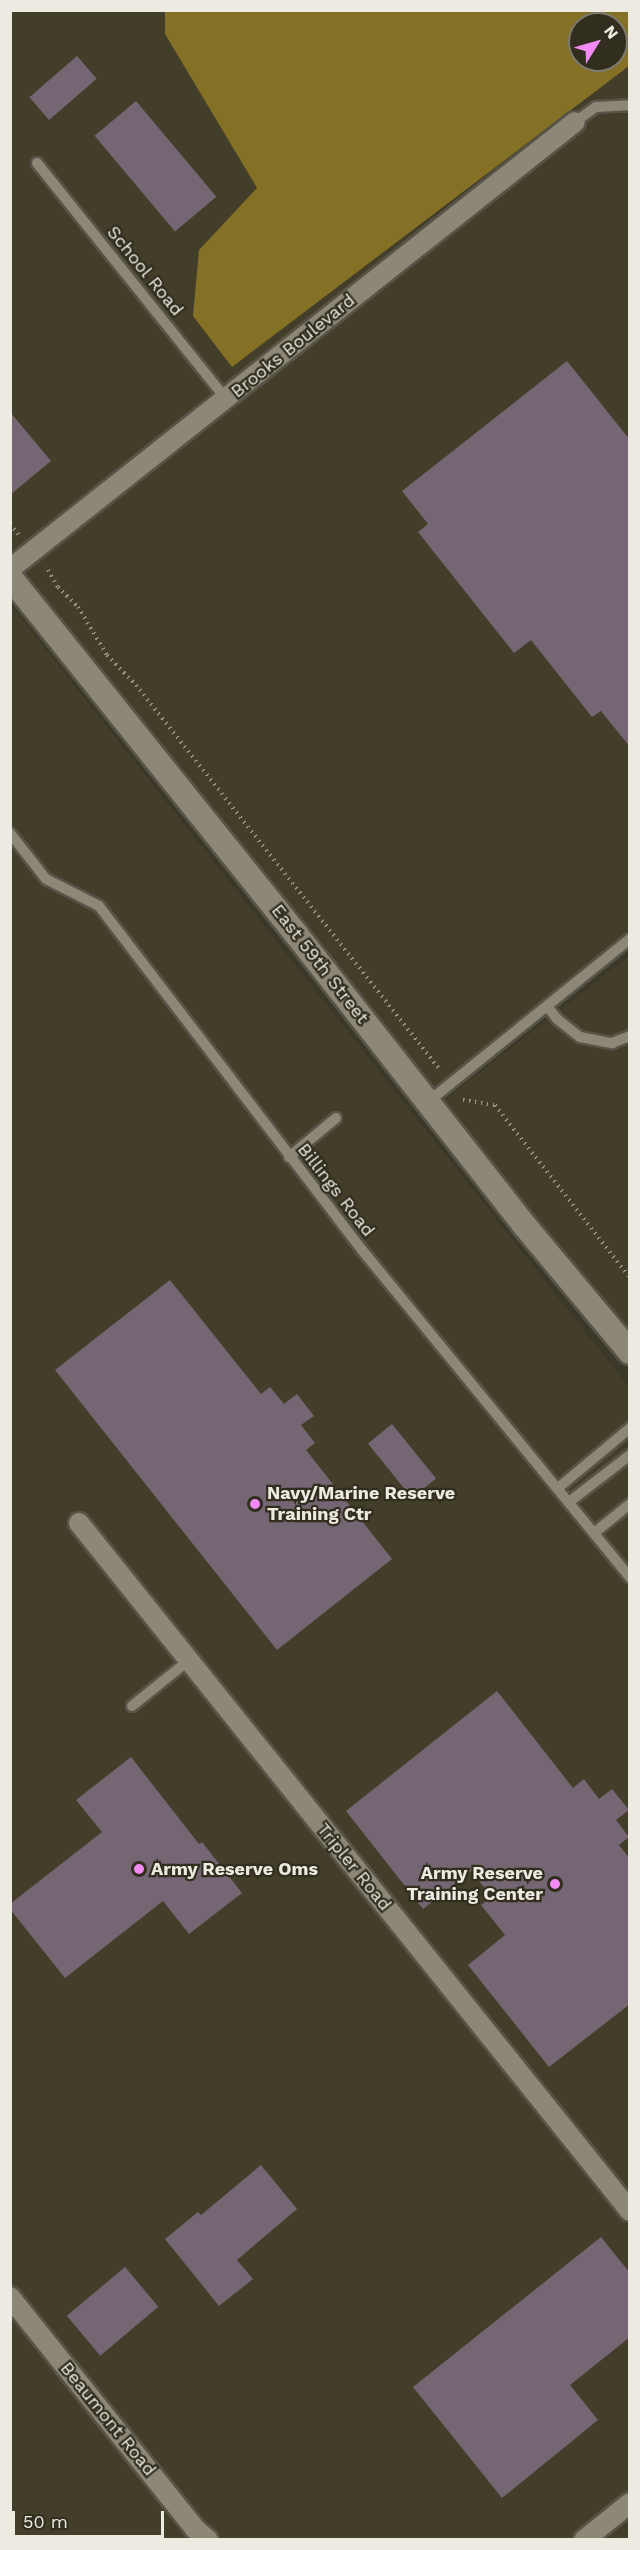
<!DOCTYPE html>
<style>
body{margin:0}
#map{position:relative;width:640px;height:2550px;overflow:hidden;background:#3b3729;font-family:"Work Sans",sans-serif}
div>[style]{position:absolute}
[style*='--x']{left:calc(var(--x)*1px);top:calc(var(--y)*1px);width:calc(var(--w)*1px);rotate:calc(var(--a)*1deg)}
.built>*{inset:0;background:#433e29}
.forest>*{inset:0;background:#847125}
.building>*{inset:0;background:#746773;transform-origin:0 0}
.path>*{height:4px;margin-top:-2px;transform-origin:0;background:repeating-linear-gradient(90deg,#969387 0 1.5px,transparent 0 6px)}
.roads{filter:drop-shadow(2px 0 #575347) drop-shadow(-2px 0 #575347) drop-shadow(0 2px #575347) drop-shadow(0 -2px #575347)}
.service>*{height:10px;margin:-5px;padding:0 5px;transform-origin:5px;border-radius:5px;background:#8c8777}
.minor>*{height:20px;margin:-10px;padding:0 10px;transform-origin:10px;border-radius:10px;background:#8c8777}
.tertiary>*{height:24px;margin:-12px;padding:0 12px;transform-origin:12px;border-radius:12px;background:#8c8777}
.dots>*{width:16px;height:16px;translate:-50% -50%;box-sizing:border-box;border:3px solid #312d1f;border-radius:50%}
span{translate:-50% -50%;white-space:nowrap;text-align:center;line-height:1.15;-webkit-text-stroke:4.5px #312d1f;paint-order:stroke}
.street-label{font-size:18px;color:#eceae1}
.poi-label{font-size:18px;color:#eceae1;font-weight:700}
.left{translate:0 -50%;text-align:left}
.right{translate:-100% -50%;text-align:right}
.frame{position:absolute;inset:0;border:12px solid #eceae1;pointer-events:none}
.north{position:absolute;left:568px;top:12px;width:60px;height:60px;box-sizing:border-box;background:#312d1f;border:2px solid #7c796d;border-radius:50%;rotate:53deg;font-size:16px;font-weight:700;line-height:24px;text-align:center;color:#eceae1}
.north::after{content:'';display:block;margin:auto;width:21px;height:27px;background:#f28af3;clip-path:polygon(50% 0,100% 100%,50% 72%,0 100%)}
.scale{position:absolute;left:12px;top:2511px;width:152px;height:27px;box-sizing:border-box;border:3px solid #eceae1;border-top:0;padding-left:8px;font-size:18px;line-height:21px;white-space:nowrap;color:#eceae1;-webkit-text-stroke:4px #312d1f;paint-order:stroke}
</style>
<div id="map">
<div class="built">
<i style="clip-path:polygon(11px 11px,165px 11px,165px 34px,257px 188px,199px 250px,232px 367px,629px 66px,629px 948px,436px 1099px,11px 559px)"></i>
<i style="clip-path:polygon(10px 604px,629px 1387px,629px 2539px,11px 2539px)"></i>
<i style="clip-path:polygon(629px 956px,629px 1344px,441px 1103px)"></i>
</div>
<div class="forest">
<i style="clip-path:polygon(evenodd,165px 11px,629px 11px,629px 66px,232px 367px,193px 316px,199px 250px,257px 188px,165px 34px,165px 11px,580px 24px,616px 24px,616px 60px,580px 60px,580px 24px)"></i>
</div>
<div class="building">
<i style="left:77px;top:56px;width:30px;height:63px;rotate:49deg"></i>
<i style="left:136px;top:101px;width:125px;height:54px;rotate:50deg"></i>
<i style="clip-path:polygon(567px 361px,630px 440px,630px 747px,601px 711px,592px 717px,531px 640px,514px 653px,418px 532px,428px 524px,402px 491px)"></i>
<i style="clip-path:polygon(10px 412px,51px 461px,10px 495px)"></i>
<i style="clip-path:polygon(170px 1280px,261px 1394px,270px 1387px,284px 1404px,297px 1394px,314px 1416px,301px 1425px,315px 1443px,306px 1450px,392px 1559px,277px 1650px,55px 1370px)"></i>
<i style="left:392px;top:1424px;width:70px;height:31px;rotate:51deg"></i>
<i style="clip-path:polygon(497px 1691px,573px 1788px,584px 1779px,599px 1799px,612px 1789px,629px 1810px,616px 1820px,629px 1837px,619px 1845px,630px 1859px,630px 2004px,549px 2067px,468px 1965px,505px 1935px,481px 1905px,492px 1897px,471px 1871px,423px 1909px,346px 1811px)"></i>
<i style="clip-path:polygon(131px 1757px,199px 1844px,202px 1842px,242px 1893px,189px 1934px,163px 1901px,65px 1978px,10px 1909px,10px 1904px,102px 1832px,76px 1800px)"></i>
<i style="clip-path:polygon(261px 2165px,297px 2209px,237px 2260px,253px 2279px,219px 2306px,165px 2239px,198px 2212px,201px 2215px)"></i>
<i style="clip-path:polygon(601px 2237px,630px 2273px,630px 2337px,570px 2385px,598px 2420px,502px 2498px,413px 2387px)"></i>
<i style="left:125px;top:2267px;width:52px;height:76px;rotate:50deg"></i>
</div>
<div class="path">
<i style="--x:10;--y:524;--w:14;--a:51"></i>
<i style="--x:48;--y:570;--w:20;--a:60"></i>
<i style="--x:58;--y:587;--w:28;--a:45"></i>
<i style="--x:78;--y:607;--w:56;--a:58.9"></i>
<i style="--x:107;--y:655;--w:42;--a:46"></i>
<i style="--x:136;--y:685;--w:488;--a:51.7"></i>
<i style="--x:463;--y:1100;--w:32;--a:9"></i>
<i style="--x:495;--y:1105;--w:219;--a:52"></i>
</div>
<div class="roads">
<div class="service">
<i style="--x:575;--y:122;--w:26;--a:-36"></i>
<i style="--x:596;--y:107;--w:34;--a:-3"></i>
<i style="--x:37;--y:163;--w:302;--a:51.3"></i>
<i style="--x:10;--y:833;--w:58;--a:52"></i>
<i style="--x:46;--y:879;--w:59;--a:27"></i>
<i style="--x:99;--y:906;--w:433;--a:52.6"></i>
<i style="--x:362;--y:1250;--w:424;--a:50.7"></i>
<i style="--x:547;--y:1006;--w:16;--a:52"></i>
<i style="--x:557;--y:1019;--w:29;--a:38"></i>
<i style="--x:580;--y:1037;--w:33;--a:11"></i>
<i style="--x:612;--y:1043;--w:19;--a:-21"></i>
<i style="--x:429;--y:1101;--w:258;--a:-38.9"></i>
<i style="--x:289;--y:1157;--w:61;--a:-39.7"></i>
<i style="--x:558;--y:1488;--w:94;--a:-39.8"></i>
<i style="--x:569;--y:1502;--w:77;--a:-37.6"></i>
<i style="--x:594;--y:1533;--w:46;--a:-38.9"></i>
<i style="--x:132;--y:1706;--w:72;--a:-38.8"></i>
</div>
<div class="minor">
<i style="--x:10;--y:569;--w:720;--a:-38.35"></i>
<i style="--x:79;--y:1523;--w:881;--a:51.31"></i>
<i style="--x:10;--y:2297;--w:297;--a:51.4"></i>
<i style="--x:195;--y:2529;--w:17;--a:40"></i>
<i style="--x:584;--y:2540;--w:59;--a:-38.8"></i>
</div>
<div class="tertiary">
<i style="--x:10;--y:577;--w:457;--a:51.3"></i>
<i style="--x:296;--y:934;--w:371;--a:51.9"></i>
<i style="--x:525;--y:1226;--w:164;--a:50.2"></i>
</div>
</div>
<div class="dots">
<i style="left:255px;top:1504px;background:#f28af3"></i>
<i style="left:139px;top:1869px;background:#f28af3"></i>
<i style="left:555px;top:1884px;background:#f28af3"></i>
</div>
<div class="street-label">
<span style="left:145px;top:271px;rotate:51deg">School Road</span>
<span style="left:293px;top:346px;rotate:-39deg">Brooks Boulevard</span>
<span style="left:320px;top:964px;rotate:52deg">East 59th Street</span>
<span style="left:336px;top:1190px;rotate:52deg">Billings Road</span>
<span style="left:354px;top:1867px;rotate:51deg">Tripler Road</span>
<span style="left:108px;top:2419px;rotate:51deg">Beaumont Road</span>
</div>
<div class="poi-label">
<span class="left" style="left:267px;top:1504px">Navy/Marine Reserve<br>Training Ctr</span>
<span class="left" style="left:151px;top:1869px">Army Reserve Oms</span>
<span class="right" style="left:543px;top:1884px">Army Reserve<br>Training Center</span>
</div>
<div class="frame"></div>
<div class="north">N</div>
<div class="scale">50 m</div>
</div>
